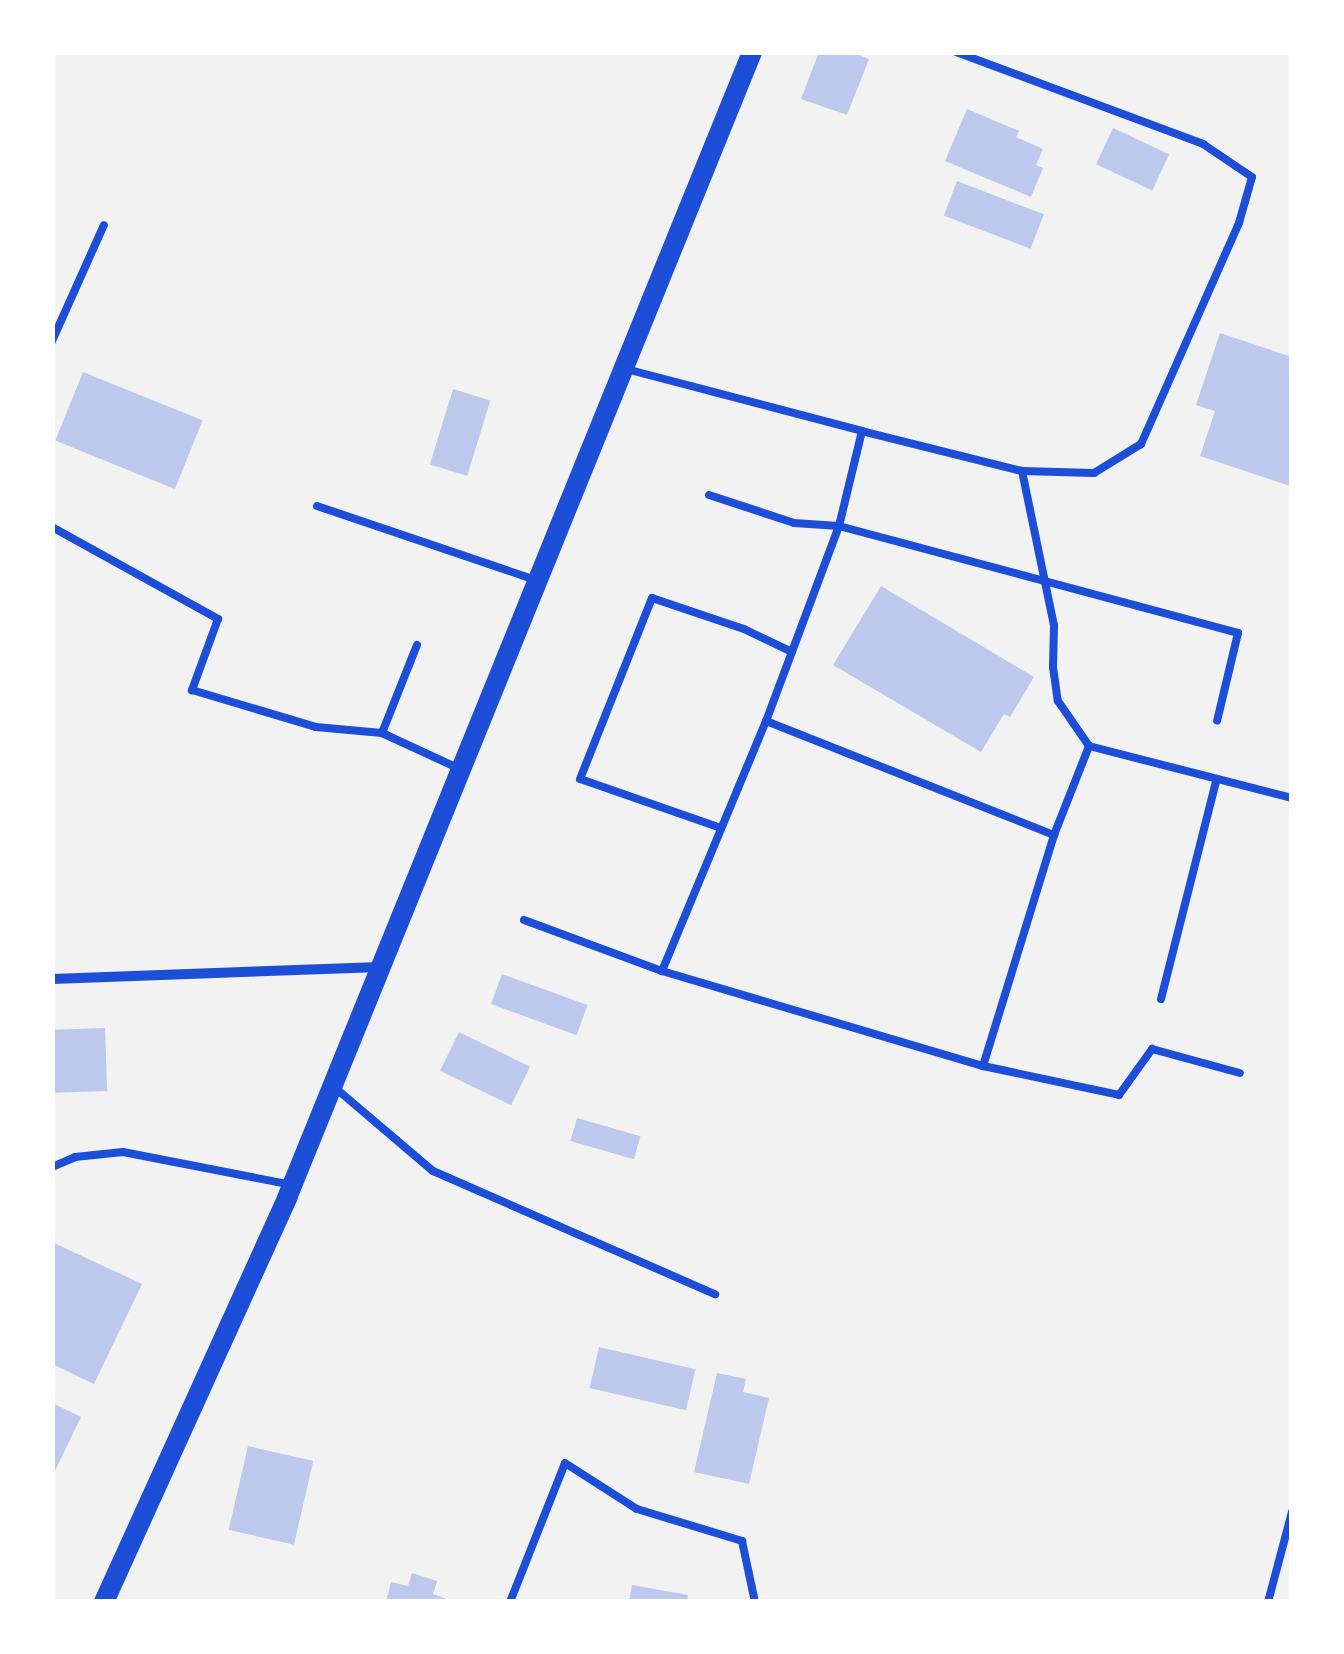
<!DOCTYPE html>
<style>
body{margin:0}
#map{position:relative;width:1344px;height:1654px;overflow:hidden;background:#f2f2f2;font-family:"Varela Round",sans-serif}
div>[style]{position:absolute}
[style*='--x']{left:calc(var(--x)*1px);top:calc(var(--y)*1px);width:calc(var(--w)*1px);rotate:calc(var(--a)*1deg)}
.building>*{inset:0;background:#bdc9ec;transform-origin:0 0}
.service>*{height:8px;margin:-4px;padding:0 4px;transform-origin:4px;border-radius:4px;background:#1d4ed8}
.minor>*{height:10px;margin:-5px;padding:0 5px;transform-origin:5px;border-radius:5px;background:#1d4ed8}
.secondary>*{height:20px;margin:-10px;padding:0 10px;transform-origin:10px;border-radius:10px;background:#1d4ed8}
span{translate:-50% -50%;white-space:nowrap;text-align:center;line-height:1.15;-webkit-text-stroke:8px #fff;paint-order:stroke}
.frame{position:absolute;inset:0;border:55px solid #fff;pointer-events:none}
</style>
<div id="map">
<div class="building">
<i style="clip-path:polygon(819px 52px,852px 52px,869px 59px,847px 115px,801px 99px)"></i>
<i style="clip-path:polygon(967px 109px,1019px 131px,1016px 137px,1043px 149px,1036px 165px,1043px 168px,1031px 197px,945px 161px)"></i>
<i style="left:1113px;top:128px;width:62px;height:40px;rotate:25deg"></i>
<i style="left:957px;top:181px;width:93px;height:37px;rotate:21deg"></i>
<i style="clip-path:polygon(1220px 333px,1292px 357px,1290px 486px,1200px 456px,1215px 411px,1196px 405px)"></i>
<i style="left:83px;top:372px;width:129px;height:74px;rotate:22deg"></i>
<i style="left:453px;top:389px;width:39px;height:79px;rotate:17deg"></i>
<i style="clip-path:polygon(881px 586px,1034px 677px,1010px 717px,1004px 714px,981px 752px,833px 665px)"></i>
<i style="left:502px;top:974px;width:91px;height:32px;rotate:20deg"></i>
<i style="left:105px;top:1028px;width:63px;height:53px;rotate:88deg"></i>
<i style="left:459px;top:1032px;width:79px;height:43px;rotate:26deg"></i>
<i style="left:577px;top:1118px;width:66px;height:24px;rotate:16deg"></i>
<i style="clip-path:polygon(52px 1242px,142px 1284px,94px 1384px,52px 1364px)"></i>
<i style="left:599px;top:1347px;width:99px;height:42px;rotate:13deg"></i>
<i style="clip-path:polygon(717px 1373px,746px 1379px,743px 1392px,769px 1398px,749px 1484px,694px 1472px)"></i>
<i style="clip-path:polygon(52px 1403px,81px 1417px,52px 1477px)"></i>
<i style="left:248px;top:1446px;width:67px;height:86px;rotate:13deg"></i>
<i style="clip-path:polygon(412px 1573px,437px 1581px,433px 1594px,456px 1602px,386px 1602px,391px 1582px,408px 1586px)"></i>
<i style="clip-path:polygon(632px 1585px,688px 1595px,687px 1602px,629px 1602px)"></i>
</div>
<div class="service">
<i style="--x:956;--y:52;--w:264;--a:20.4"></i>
<i style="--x:1203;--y:144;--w:59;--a:34"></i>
<i style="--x:1252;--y:177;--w:48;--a:105.8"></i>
<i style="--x:1239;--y:223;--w:242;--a:113.9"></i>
<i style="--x:1141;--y:444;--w:55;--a:148.3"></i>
<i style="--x:1094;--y:473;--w:72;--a:-178.4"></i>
<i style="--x:1022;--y:471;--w:165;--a:-166"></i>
<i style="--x:862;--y:431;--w:98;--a:103.6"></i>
<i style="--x:839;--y:526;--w:208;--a:110.5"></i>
<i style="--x:766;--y:721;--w:271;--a:112.6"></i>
<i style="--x:662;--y:971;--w:335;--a:16.5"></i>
<i style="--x:983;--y:1066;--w:242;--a:-72.9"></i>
<i style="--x:1054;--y:835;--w:96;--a:-68.5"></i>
<i style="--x:52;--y:341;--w:127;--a:-65.9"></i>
<i style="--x:626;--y:369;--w:244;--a:14.7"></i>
<i style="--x:1022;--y:471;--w:158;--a:78.3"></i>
<i style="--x:1054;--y:626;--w:41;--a:91.4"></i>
<i style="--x:1053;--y:667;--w:34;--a:82"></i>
<i style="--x:1058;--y:701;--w:55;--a:55.4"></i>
<i style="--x:1089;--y:746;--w:210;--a:14.4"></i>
<i style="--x:709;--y:495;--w:89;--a:18.2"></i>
<i style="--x:794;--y:523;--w:45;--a:3.8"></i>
<i style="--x:839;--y:526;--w:413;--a:15"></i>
<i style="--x:1238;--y:633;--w:90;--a:103.4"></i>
<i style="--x:317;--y:506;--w:230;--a:18.7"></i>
<i style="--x:52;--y:527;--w:190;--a:29"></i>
<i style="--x:218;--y:619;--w:76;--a:110.1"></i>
<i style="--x:192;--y:690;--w:129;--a:16.6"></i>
<i style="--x:316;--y:727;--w:66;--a:5.2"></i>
<i style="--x:417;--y:645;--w:95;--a:111.7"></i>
<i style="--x:382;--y:733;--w:86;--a:24.8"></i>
<i style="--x:766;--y:721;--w:310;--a:21.6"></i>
<i style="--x:721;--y:828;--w:149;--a:-160.8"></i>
<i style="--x:580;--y:779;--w:195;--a:-68.3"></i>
<i style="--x:652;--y:598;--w:97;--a:18.6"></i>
<i style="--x:744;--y:629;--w:53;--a:25.6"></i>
<i style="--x:524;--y:920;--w:147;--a:20.3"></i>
<i style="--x:1161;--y:999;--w:224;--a:-75.8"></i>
<i style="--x:983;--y:1066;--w:139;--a:12"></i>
<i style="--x:1119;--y:1095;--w:57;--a:-54.3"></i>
<i style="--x:1152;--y:1049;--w:91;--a:15.3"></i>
<i style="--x:333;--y:1086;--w:131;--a:40.4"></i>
<i style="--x:433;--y:1171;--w:308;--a:23.6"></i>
<i style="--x:52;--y:1167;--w:25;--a:-23"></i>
<i style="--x:75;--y:1157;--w:48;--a:-5.9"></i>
<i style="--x:123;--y:1152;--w:172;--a:11"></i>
<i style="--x:510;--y:1602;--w:149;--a:-68.4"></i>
<i style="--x:565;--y:1463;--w:85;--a:32.6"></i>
<i style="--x:637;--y:1509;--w:110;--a:16.9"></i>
<i style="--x:742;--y:1541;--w:62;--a:78"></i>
<i style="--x:1268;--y:1602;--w:93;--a:-75.1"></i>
</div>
<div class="minor">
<i style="--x:52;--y:979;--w:329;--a:-2.1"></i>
</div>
<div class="secondary">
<i style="--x:104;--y:1602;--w:444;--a:-65.6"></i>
<i style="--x:287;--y:1198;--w:1237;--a:-67.91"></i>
</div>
<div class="frame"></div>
</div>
